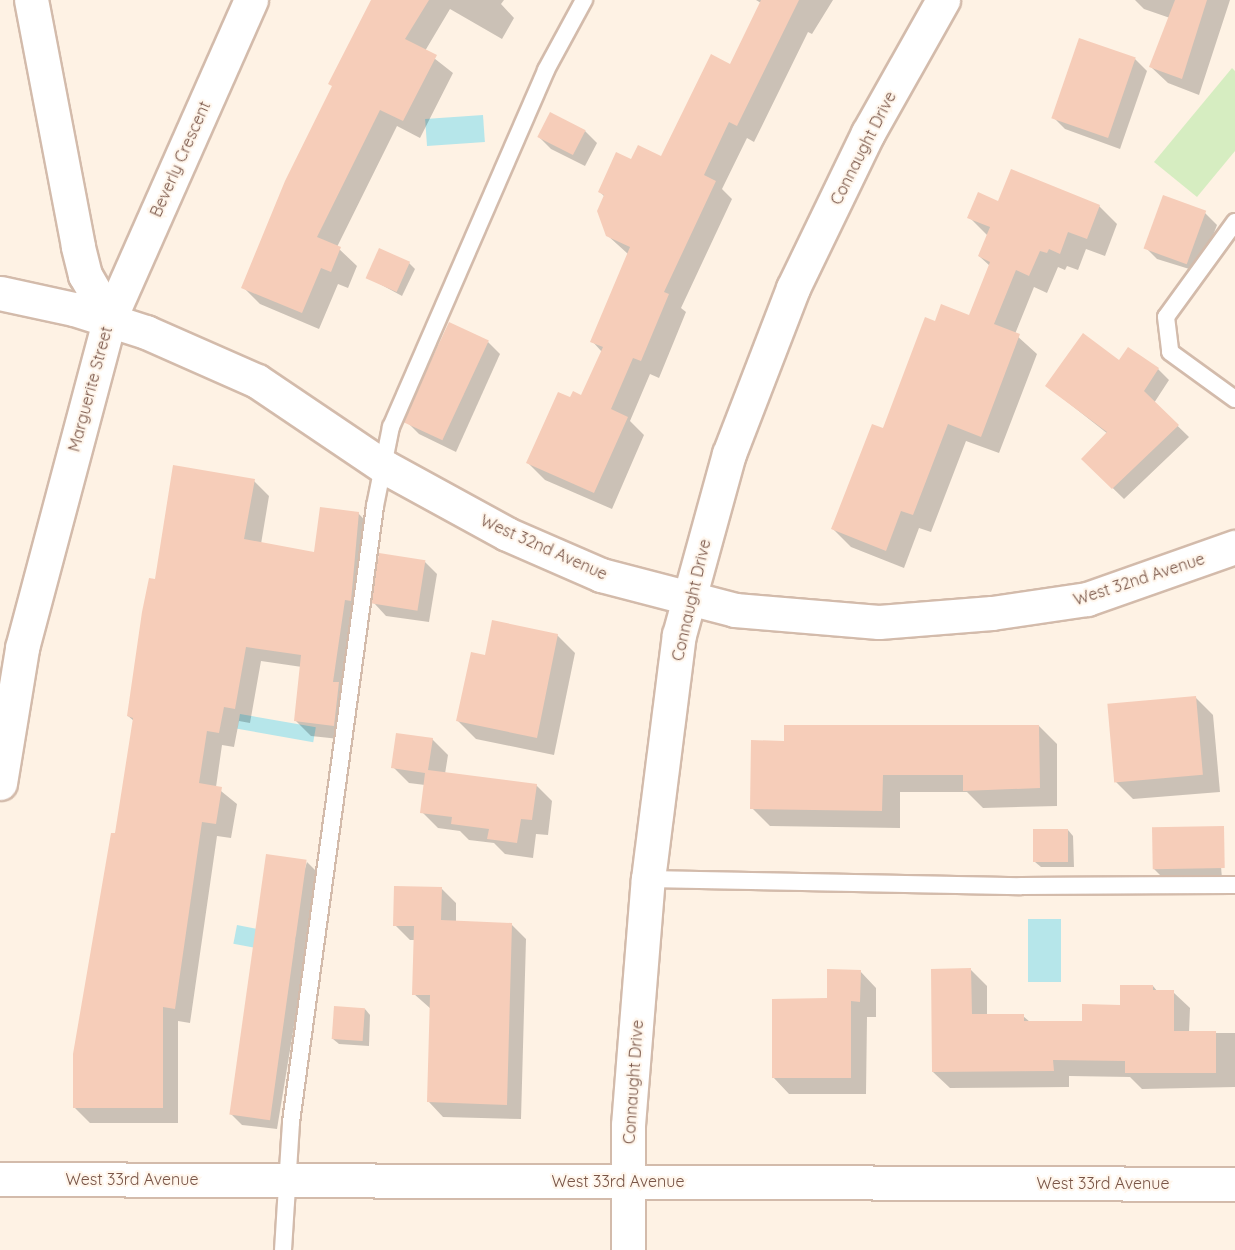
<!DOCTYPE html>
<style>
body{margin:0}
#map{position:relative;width:1235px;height:1250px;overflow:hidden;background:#fef2e4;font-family:Quicksand,sans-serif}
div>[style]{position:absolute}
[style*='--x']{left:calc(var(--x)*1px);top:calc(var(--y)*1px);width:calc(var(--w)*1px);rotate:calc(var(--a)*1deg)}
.green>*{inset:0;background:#d6edc1}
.water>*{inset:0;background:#b6e6ea;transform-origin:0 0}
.shadow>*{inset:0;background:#0003}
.building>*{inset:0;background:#f6cdb9;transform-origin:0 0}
.roads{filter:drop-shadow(2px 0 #d3bbab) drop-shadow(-2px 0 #d3bbab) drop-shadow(0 2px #d3bbab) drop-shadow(0 -2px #d3bbab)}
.service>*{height:16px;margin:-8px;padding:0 8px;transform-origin:8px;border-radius:8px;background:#fff}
.minor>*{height:33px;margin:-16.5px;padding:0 16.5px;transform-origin:16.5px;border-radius:16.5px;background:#fff}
.tertiary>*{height:33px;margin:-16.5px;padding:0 16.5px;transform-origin:16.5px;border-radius:16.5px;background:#fff}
span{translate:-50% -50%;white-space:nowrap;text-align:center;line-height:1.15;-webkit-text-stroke:4.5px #fff6ec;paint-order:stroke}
.street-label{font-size:16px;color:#795547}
</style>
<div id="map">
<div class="green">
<i style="clip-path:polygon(1232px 68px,1235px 71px,1235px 151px,1197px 197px,1154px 162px)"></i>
</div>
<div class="water">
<i style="left:483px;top:115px;width:27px;height:58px;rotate:86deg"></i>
<i style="left:240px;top:714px;width:77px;height:15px;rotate:10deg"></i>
<i style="left:1028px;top:919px;width:33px;height:63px"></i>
<i style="left:237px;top:925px;width:60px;height:19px;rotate:11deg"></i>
</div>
<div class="shadow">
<i style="clip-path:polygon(373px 0,504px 0,501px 4px,514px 18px,502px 39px,450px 9px,425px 51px,453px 73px,420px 138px,397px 126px,337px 247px,357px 266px,348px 288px,338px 284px,319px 329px,260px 304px,243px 287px)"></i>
<i style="clip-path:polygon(756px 0,833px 0,812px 34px,808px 32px,754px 142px,747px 138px,722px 189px,732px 199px,681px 308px,686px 312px,659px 378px,650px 374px,630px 421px,644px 435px,612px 509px,545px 480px,528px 463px,571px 399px,582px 397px,602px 352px,592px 341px,628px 254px,607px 235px,605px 197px,600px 192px,632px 161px,662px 158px,730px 66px,761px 3px)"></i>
<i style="clip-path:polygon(1135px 0,1230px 0,1199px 95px,1168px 83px,1151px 67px,1170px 18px,1144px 9px)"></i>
<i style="clip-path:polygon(1135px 59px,1147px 71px,1120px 149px,1065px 129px,1053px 117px)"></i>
<i style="clip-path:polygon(585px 131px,597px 143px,585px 166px,551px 149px,539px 137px)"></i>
<i style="clip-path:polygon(999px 203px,1099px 206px,1117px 224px,1105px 256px,1086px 249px,1078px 270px,1067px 266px,1065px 270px,1058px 267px,1047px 293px,1034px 287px,1015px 334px,1037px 354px,999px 453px,966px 441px,931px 532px,919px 528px,904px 568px,851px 547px,833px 529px,936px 323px,970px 317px,990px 266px,979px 256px,988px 236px,969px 217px)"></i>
<i style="clip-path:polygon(1205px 213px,1217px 225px,1199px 272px,1157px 259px,1145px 247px)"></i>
<i style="clip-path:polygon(409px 263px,415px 269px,402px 296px,367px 277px)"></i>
<i style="clip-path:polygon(488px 342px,500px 354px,456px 452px,419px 434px,407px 422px)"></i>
<i style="clip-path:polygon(1119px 362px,1158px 369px,1169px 380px,1154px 403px,1189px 437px,1124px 499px,1083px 459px,1108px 434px,1047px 386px)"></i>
<i style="clip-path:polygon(254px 481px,269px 496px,261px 544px,315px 554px,358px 513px,373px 529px,349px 740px,311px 736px,296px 721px,302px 667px,261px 661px,250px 723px,239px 721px,234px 747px,222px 745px,216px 787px,237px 804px,231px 838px,217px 836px,190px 1023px,178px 1021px,178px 1123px,90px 1123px,75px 1108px,134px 721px,128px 716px,156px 581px)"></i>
<i style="clip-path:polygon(425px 562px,437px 574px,429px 622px,386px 616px,374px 603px)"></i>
<i style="clip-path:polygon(557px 635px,575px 653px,554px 755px,476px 739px,458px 721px,486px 657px)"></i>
<i style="clip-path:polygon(1195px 697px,1213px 715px,1220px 792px,1133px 799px,1115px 781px)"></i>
<i style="clip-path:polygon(1039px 726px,1057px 744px,1057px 806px,983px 808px,967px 792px,900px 792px,900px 828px,770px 826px,752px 808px,785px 742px)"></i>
<i style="clip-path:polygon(432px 739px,448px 755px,445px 774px,536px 785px,552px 801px,548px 835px,536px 834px,533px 858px,505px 854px,494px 843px,469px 840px,460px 831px,438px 828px,422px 812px,425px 785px,409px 783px,393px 767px)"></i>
<i style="clip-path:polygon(1068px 830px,1073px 836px,1074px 867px,1041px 867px,1035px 862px)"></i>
<i style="clip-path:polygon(1219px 840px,1222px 879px,1166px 881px,1154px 869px)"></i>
<i style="clip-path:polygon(307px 862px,319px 874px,277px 1129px,242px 1125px,230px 1113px)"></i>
<i style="clip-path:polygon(441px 888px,456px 903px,456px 922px,511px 924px,526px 939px,521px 1119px,443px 1117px,429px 1102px,431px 1009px,414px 994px,415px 940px,410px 940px,395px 925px)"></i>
<i style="clip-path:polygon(971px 970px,987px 986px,987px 1016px,1023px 1016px,1030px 1022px,1084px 1022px,1122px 1006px,1153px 986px,1158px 992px,1173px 992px,1190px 1008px,1189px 1033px,1235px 1033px,1235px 1087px,1142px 1089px,1130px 1077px,1069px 1076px,1069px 1087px,950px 1088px,933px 1072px)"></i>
<i style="clip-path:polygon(860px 971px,876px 988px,876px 1017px,867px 1017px,866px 1094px,789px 1094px,773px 1077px,828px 1000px)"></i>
<i style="clip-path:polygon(365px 1009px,370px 1015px,369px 1046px,339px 1044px,333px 1039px)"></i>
</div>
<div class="building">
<i style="clip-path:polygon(371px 0,429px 0,405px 39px,437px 55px,403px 121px,380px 110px,317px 237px,341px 247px,331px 272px,321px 268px,302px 313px,241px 288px,285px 181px,332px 86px,328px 84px)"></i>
<i style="clip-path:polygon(761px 0,799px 0,737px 126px,729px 122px,704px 175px,716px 181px,664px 292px,669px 294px,641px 361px,633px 358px,611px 409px,628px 417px,594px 493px,526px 463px,558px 392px,570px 397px,573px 391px,581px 395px,603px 347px,590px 342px,630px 247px,606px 236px,597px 211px,604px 195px,598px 192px,616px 152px,631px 159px,638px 145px,661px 156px,711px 54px,730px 64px)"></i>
<i style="clip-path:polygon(1175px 0,1207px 0,1182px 79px,1149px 67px)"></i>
<i style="left:1079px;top:38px;width:60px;height:85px;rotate:19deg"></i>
<i style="left:550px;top:112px;width:40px;height:28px;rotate:27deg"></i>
<i style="clip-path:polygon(1011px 169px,1100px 205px,1087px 239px,1068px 232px,1060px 254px,1049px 249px,1047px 253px,1040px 251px,1029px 276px,1016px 270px,994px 324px,1020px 334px,981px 437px,948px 424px,913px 515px,901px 511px,886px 551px,831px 529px,872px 424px,883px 428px,925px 317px,935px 321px,941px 304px,969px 315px,990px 262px,978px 256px,990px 227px,967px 218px,978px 192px,998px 201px)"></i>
<i style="left:1163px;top:195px;width:46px;height:57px;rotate:20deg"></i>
<i style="left:379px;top:248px;width:34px;height:33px;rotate:24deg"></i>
<i style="left:449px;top:322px;width:44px;height:110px;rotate:25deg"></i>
<i style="clip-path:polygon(1083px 333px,1119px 360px,1128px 347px,1159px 368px,1144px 391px,1179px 425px,1112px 489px,1081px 459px,1107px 432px,1045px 386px)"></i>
<i style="clip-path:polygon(173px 465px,255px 479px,244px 539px,314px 552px,320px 507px,359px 512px,351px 601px,345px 600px,333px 682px,339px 682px,334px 726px,294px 721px,301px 655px,246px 647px,235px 709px,224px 707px,219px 733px,207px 731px,199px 783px,222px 787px,216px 824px,202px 822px,175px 1009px,163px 1007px,163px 1108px,73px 1108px,73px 1054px,111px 833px,115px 833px,133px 718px,127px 716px,142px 612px,149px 578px,155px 579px)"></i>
<i style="left:379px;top:553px;width:47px;height:51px;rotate:9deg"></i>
<i style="clip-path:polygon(492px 620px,558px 634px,537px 738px,456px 721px,471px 652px,485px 655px)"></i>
<i style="left:1196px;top:696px;width:79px;height:89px;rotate:85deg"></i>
<i style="clip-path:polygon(784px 725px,1039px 725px,1040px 788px,963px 791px,963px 775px,883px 775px,882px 811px,750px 809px,751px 740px,784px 741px)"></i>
<i style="clip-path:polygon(396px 733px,433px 738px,428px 770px,537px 784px,532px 820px,521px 819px,517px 843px,487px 839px,489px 829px,451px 824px,452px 817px,420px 813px,425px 773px,391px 768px)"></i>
<i style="left:1224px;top:826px;width:42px;height:72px;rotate:89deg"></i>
<i style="left:1033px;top:829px;width:35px;height:33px"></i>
<i style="left:266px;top:854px;width:41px;height:263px;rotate:8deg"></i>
<i style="clip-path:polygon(394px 886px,442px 887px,441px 920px,512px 923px,507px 1105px,427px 1102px,430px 995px,412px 995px,414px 926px,393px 926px)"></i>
<i style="clip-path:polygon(971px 968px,972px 1014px,1024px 1014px,1024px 1021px,1082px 1021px,1082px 1004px,1120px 1005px,1120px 985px,1153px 985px,1153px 990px,1174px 990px,1174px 1031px,1216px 1031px,1216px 1073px,1125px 1073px,1125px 1061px,1053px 1060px,1054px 1071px,932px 1072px,931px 969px)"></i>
<i style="clip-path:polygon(827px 969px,861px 970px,860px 1002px,851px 1001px,851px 1078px,772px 1078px,772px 999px,827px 998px)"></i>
<i style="left:334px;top:1006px;width:31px;height:33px;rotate:4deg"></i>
</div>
<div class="roads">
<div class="service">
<i style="--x:1235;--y:222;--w:117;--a:126"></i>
<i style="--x:1166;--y:317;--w:35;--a:83"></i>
<i style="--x:1170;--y:352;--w:80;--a:35.9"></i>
<i style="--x:648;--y:879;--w:373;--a:1.1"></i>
<i style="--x:1021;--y:886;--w:214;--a:-0.3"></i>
<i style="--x:283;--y:1250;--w:128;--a:-86.4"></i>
<i style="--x:291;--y:1122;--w:622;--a:-82.23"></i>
<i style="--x:375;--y:506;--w:81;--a:-78.6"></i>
<i style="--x:391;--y:427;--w:389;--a:-66.5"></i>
<i style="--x:546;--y:70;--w:80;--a:-61.5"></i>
</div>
<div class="minor">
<i style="--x:0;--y:293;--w:76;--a:12.2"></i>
<i style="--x:74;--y:309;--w:76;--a:17.7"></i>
<i style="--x:146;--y:332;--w:121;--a:23.8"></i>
<i style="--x:257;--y:381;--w:152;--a:34"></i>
<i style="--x:383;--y:466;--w:141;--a:28.7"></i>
<i style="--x:507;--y:534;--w:103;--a:23.6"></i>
<i style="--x:601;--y:575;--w:138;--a:14.6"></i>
<i style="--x:735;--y:610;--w:144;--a:4.8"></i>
<i style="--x:879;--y:622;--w:113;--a:-4.6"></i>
<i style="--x:992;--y:613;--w:96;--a:-8.4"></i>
<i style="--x:1087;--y:599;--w:157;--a:-19.4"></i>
<i style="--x:110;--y:318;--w:348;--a:-66.1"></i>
<i style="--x:0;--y:783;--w:137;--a:-80.7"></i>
<i style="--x:22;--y:648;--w:342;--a:-75.1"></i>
<i style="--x:110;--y:318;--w:50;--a:-120.2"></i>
<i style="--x:85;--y:275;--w:30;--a:-104"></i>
<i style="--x:78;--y:246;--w:250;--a:-100.8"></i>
<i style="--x:628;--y:1250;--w:125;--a:-90"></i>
<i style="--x:628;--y:1125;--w:247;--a:-85.4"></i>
<i style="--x:648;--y:879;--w:246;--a:-82.8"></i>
<i style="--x:679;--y:635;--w:188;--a:-74.6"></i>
<i style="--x:729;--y:454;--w:178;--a:-68.9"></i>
<i style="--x:793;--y:288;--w:172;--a:-64.2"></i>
<i style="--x:868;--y:133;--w:153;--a:-60.6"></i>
</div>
<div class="tertiary">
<i style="--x:0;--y:1179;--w:1235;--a:0.23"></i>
</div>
</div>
<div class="street-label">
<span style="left:863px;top:148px;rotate:-63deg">Connaught Drive</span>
<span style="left:180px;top:159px;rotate:-66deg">Beverly Crescent</span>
<span style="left:90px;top:389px;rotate:-75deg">Marguerite Street</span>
<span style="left:544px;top:547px;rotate:24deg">West 32nd Avenue</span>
<span style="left:1139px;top:579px;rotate:-18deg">West 32nd Avenue</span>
<span style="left:691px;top:600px;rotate:-77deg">Connaught Drive</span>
<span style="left:633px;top:1082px;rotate:-86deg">Connaught Drive</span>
<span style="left:132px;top:1179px">West 33rd Avenue</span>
<span style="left:618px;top:1181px">West 33rd Avenue</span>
<span style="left:1103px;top:1183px">West 33rd Avenue</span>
</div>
</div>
